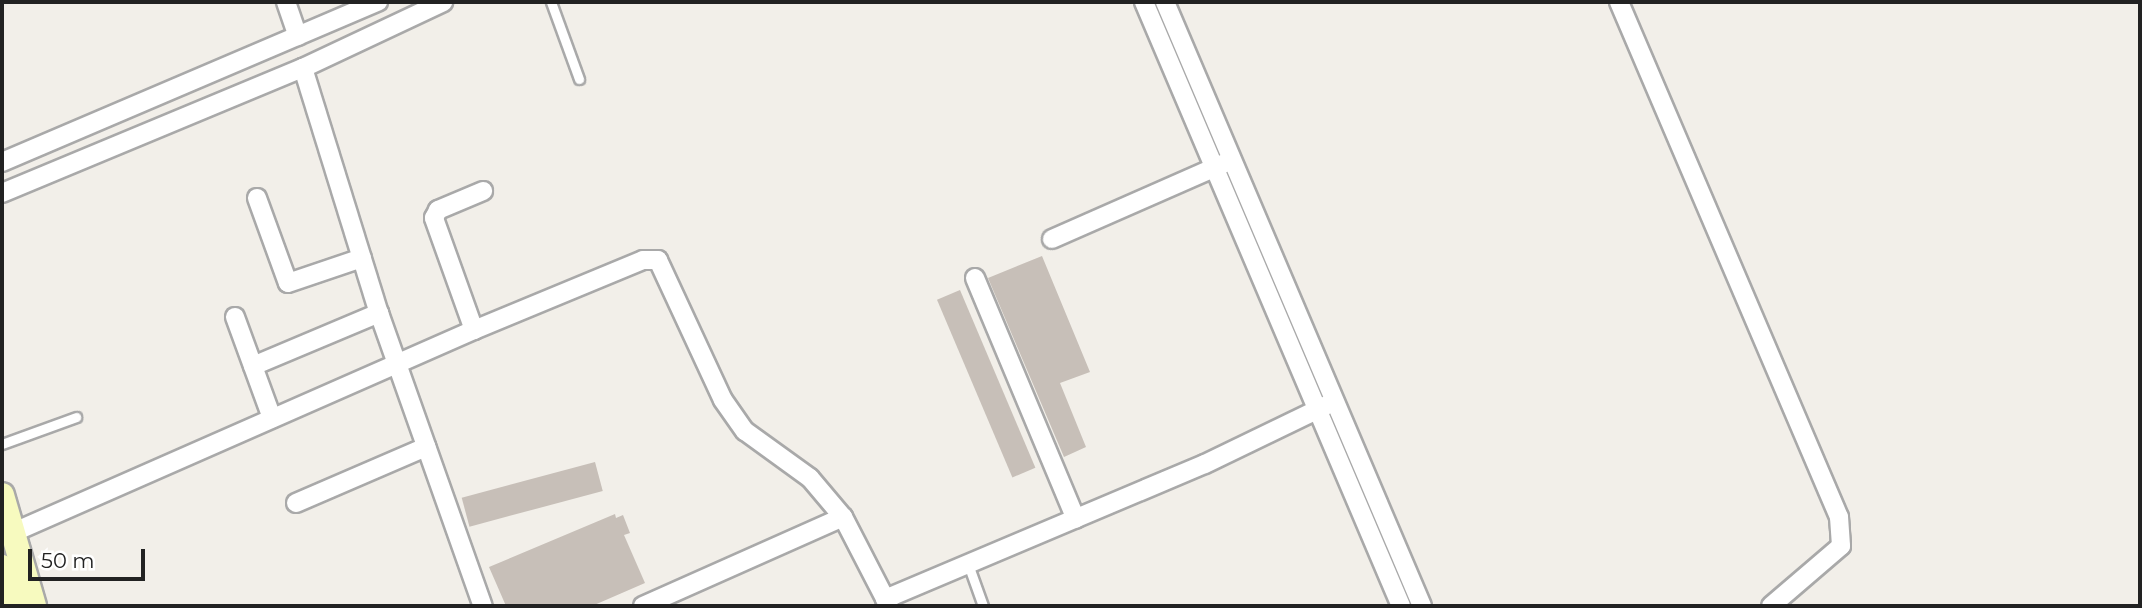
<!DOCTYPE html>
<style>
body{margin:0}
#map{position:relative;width:2142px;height:608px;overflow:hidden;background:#f2efe9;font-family:Montserrat,sans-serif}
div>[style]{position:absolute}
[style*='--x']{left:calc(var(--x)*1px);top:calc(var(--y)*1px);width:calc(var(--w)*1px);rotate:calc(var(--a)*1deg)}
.building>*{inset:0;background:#c7bfb8;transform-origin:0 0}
.roads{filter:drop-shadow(2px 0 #a9a9a9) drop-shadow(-2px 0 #a9a9a9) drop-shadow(0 2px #a9a9a9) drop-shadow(0 -2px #a9a9a9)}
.service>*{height:9px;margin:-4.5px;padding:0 4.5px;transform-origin:4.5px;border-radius:4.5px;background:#fff}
.minor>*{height:18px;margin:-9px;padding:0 9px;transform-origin:9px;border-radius:9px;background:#fff}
.secondary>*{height:24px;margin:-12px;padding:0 12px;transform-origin:12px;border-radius:12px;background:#f7fabf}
span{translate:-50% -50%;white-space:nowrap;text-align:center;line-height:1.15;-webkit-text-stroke:6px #fff;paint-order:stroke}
.frame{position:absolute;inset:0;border:4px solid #222;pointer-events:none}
.scale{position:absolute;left:28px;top:549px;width:117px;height:32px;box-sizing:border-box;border:4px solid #222;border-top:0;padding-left:9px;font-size:21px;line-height:24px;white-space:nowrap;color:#222;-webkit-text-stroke:5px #fff;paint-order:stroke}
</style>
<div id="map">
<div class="building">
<i style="clip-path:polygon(1042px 256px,1090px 372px,1060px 383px,1086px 447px,1064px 457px,988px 278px)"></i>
<i style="left:960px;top:290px;width:193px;height:25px;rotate:67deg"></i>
<i style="left:595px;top:462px;width:30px;height:138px;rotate:75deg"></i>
<i style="clip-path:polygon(615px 514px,616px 518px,623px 515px,630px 533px,624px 535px,645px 583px,592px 606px,506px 606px,489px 567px)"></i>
</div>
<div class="roads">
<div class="service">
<i style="--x:551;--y:2;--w:82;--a:70"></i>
<i style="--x:2;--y:444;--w:79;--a:-20"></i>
<i style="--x:968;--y:564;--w:45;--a:70.3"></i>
</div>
<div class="minor">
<i style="--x:286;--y:2;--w:36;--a:71"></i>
<i style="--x:1144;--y:2;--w:656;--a:66.95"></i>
<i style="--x:1165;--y:2;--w:656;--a:66.95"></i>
<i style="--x:1619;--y:2;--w:560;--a:66.87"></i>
<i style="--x:1839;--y:517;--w:29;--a:86"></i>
<i style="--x:1841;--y:546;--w:92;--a:139.4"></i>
<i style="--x:303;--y:68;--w:257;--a:72.8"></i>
<i style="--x:379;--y:313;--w:311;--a:70.5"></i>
<i style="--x:2;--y:162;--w:409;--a:-23.1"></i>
<i style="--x:2;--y:193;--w:326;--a:-22.6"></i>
<i style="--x:303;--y:68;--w:155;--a:-25.2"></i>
<i style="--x:257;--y:198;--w:90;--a:70"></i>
<i style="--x:288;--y:283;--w:78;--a:-18.7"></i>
<i style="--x:1052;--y:239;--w:191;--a:-23.7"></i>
<i style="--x:975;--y:278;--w:261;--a:67.3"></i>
<i style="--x:235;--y:317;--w:108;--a:69.9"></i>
<i style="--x:474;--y:330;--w:119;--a:-109.7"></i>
<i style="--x:434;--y:218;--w:9;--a:-63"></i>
<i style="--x:438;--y:210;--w:49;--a:-22.9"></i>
<i style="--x:253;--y:366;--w:137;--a:-22.8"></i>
<i style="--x:296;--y:503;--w:142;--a:-23.3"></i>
<i style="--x:12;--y:533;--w:505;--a:-23.72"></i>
<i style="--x:474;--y:330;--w:183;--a:-22.5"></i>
<i style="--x:643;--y:260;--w:15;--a:0"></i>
<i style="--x:658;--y:260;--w:154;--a:65.1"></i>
<i style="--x:723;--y:400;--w:38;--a:55"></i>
<i style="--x:745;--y:431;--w:80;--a:35.9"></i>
<i style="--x:810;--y:478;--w:51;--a:49.8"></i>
<i style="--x:843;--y:517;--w:100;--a:62.7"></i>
<i style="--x:885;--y:599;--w:347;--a:-22.9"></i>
<i style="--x:1205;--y:464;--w:140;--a:-25.8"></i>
<i style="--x:643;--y:606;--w:219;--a:-24"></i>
</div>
<div class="secondary">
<i style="--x:2;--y:495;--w:116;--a:73.9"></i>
<i style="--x:2;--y:567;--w:41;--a:72.9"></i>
</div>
</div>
<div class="frame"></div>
<div class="scale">50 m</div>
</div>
